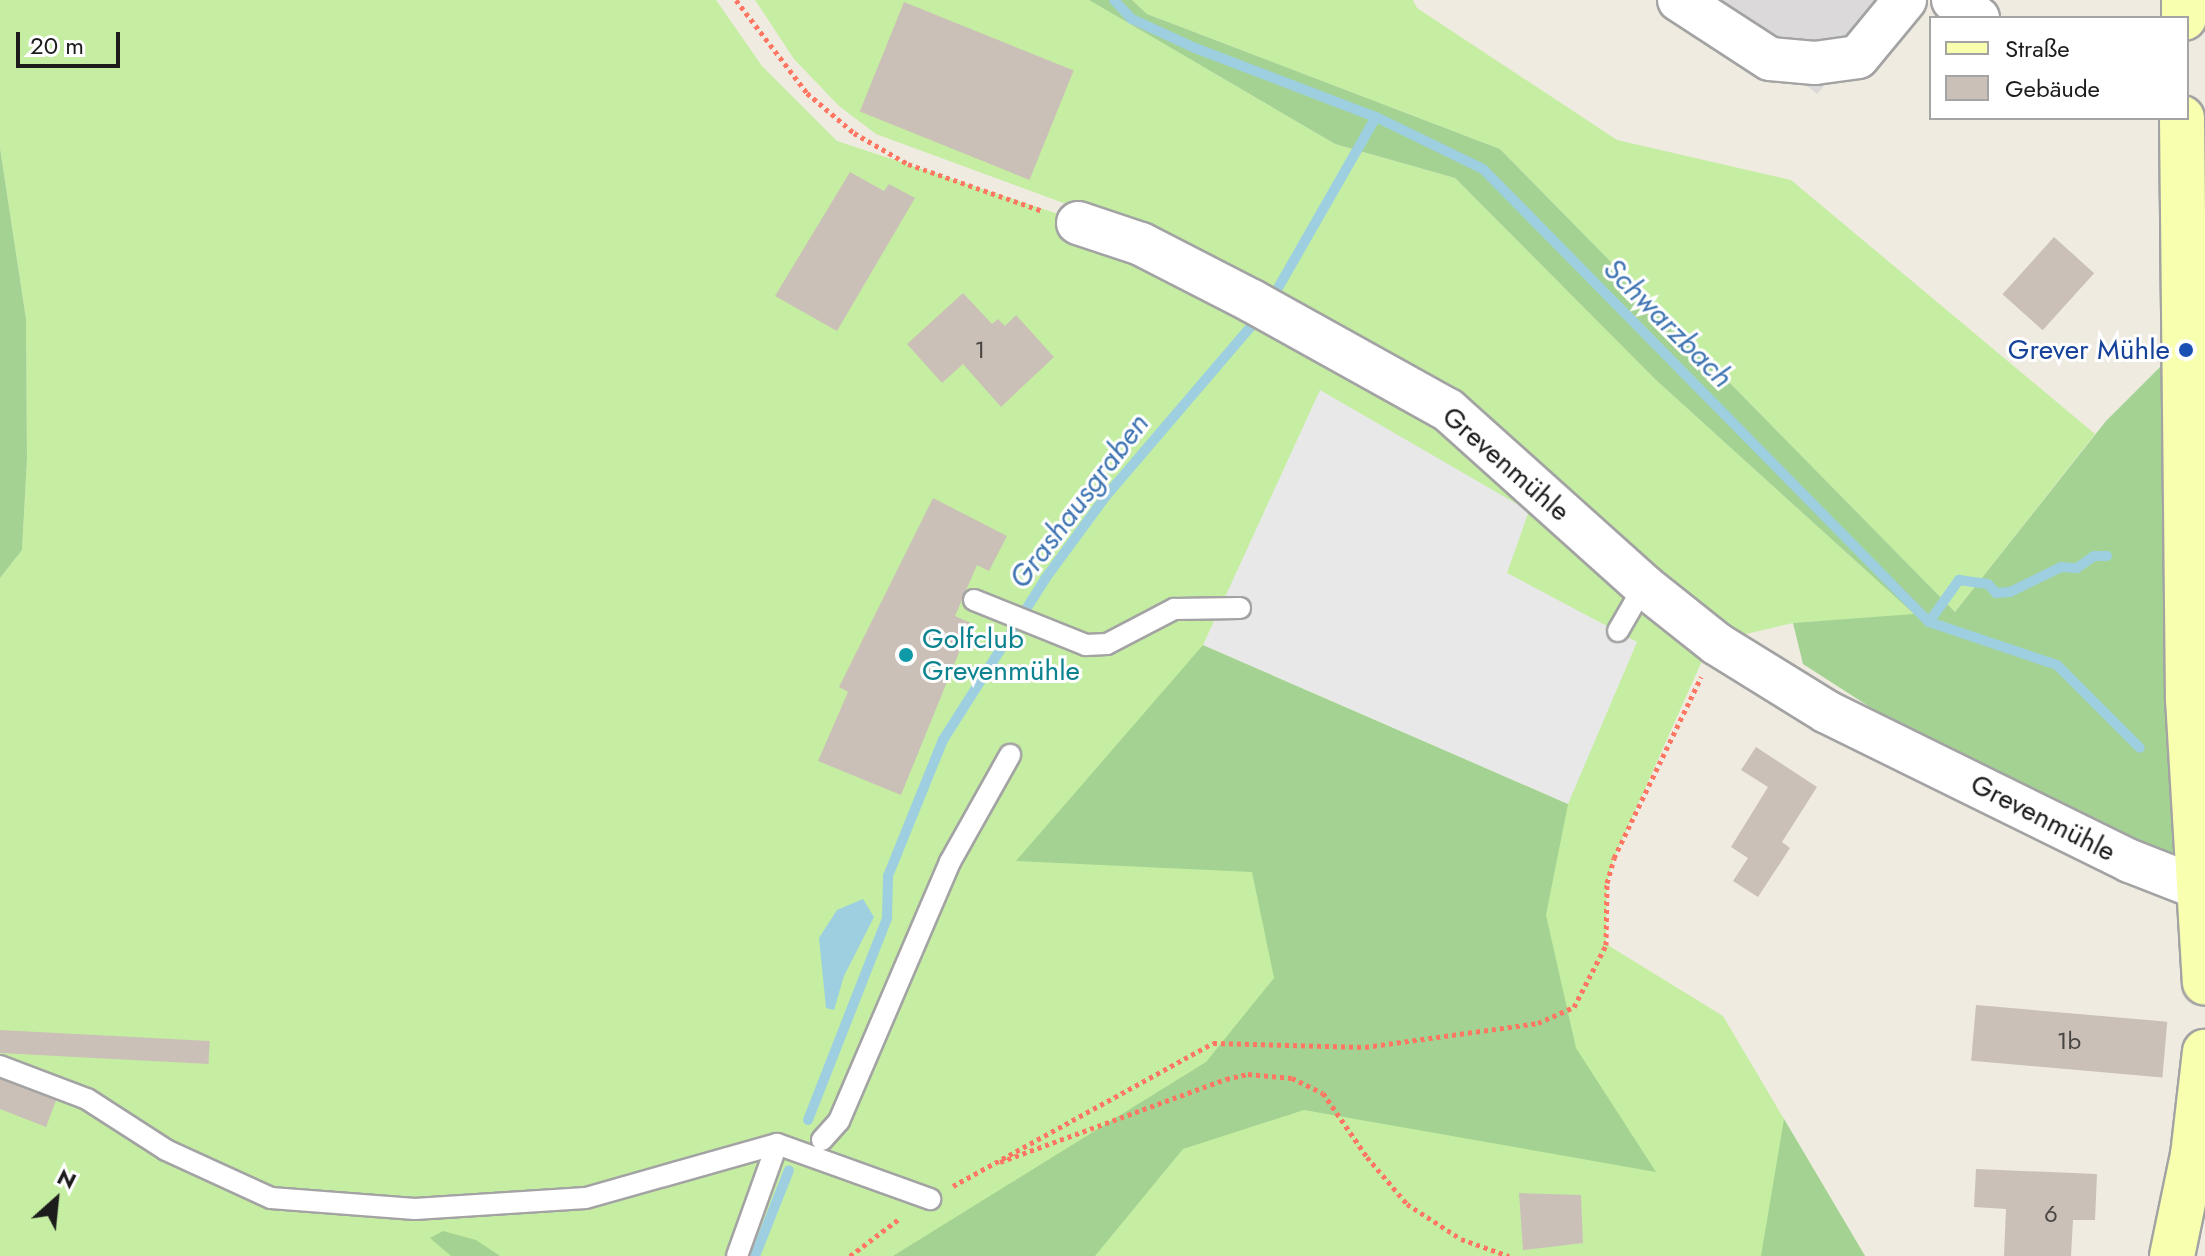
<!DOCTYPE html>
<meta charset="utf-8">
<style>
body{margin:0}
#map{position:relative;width:2205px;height:1256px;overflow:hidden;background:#efebe1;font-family:Jost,sans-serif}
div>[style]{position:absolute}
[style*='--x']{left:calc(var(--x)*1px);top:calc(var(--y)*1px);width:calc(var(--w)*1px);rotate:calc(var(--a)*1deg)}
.residential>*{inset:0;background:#dbd9d9}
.grass>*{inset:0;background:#c5eea2}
.forest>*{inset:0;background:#a3d292}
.parking>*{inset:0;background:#e8e8e8}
.water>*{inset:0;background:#9dcfe0}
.stream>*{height:10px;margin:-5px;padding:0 5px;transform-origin:5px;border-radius:5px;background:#9dcfe0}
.building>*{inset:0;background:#cbc0b7;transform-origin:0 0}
.path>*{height:5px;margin-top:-2.5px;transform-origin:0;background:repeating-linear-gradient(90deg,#ff7762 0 4px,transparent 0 8px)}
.roads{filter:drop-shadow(2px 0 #a3a3a3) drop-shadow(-2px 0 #a3a3a3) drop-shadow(0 2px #a3a3a3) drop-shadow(0 -2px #a3a3a3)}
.lane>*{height:20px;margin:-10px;padding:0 10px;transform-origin:10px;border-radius:10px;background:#fff}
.street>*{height:42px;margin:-21px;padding:0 21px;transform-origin:21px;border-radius:21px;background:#fff}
.secondary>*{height:44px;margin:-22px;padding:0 22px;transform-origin:22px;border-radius:22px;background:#f8ffaf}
.dots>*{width:22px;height:22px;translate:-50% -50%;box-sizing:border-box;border:4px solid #fff;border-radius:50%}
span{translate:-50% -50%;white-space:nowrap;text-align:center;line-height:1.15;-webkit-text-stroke:6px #fff;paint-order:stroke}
.number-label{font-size:24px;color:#484543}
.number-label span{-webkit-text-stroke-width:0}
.transit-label{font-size:28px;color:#164399}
.right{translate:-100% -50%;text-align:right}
.street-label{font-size:28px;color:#1c1c1c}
.culture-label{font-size:28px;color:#0d838f}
.left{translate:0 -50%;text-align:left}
.water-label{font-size:30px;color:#4176b3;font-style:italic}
.legend{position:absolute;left:1929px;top:16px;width:260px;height:104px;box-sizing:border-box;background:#fff;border:2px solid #a4a4a4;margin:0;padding:10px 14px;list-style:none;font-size:24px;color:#1c1c1c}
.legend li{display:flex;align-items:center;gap:16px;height:40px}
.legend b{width:40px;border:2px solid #a4a4a4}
.north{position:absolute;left:16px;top:1160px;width:80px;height:80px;-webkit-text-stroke:6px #fff;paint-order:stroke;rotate:27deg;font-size:22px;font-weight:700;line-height:32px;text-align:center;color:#1c1c1c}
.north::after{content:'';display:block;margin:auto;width:28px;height:36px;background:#1c1c1c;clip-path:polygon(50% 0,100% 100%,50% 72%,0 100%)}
.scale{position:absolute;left:16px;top:32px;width:104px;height:36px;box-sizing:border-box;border:4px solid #1c1c1c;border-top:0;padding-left:10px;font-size:24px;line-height:28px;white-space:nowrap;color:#1c1c1c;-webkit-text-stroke:6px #fff;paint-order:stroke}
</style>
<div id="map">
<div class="residential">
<i style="clip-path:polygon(1703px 0,1898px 0,1817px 94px)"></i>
</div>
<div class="grass">
<i style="clip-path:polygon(0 0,716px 0,762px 66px,837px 141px,1137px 240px,1357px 344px,1714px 634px,1614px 858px,1607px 883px,1606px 944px,1723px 1016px,1865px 1256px,0 1256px,0 578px,22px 550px,27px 459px,26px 319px,0 148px)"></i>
<i style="clip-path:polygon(755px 0,1089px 0,1335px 144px,1455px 178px,1656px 380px,1915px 615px,1793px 623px,1729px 638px,1460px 392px,1145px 233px,876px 134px,839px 106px,794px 59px)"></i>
<i style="clip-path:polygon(1132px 0,1413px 0,1417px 8px,1617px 140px,1791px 180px,2095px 434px,1955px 612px,1500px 149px,1147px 14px)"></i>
</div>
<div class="forest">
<i style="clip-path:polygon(1089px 0,1132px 0,1147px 14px,1500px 149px,1955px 612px,2106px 421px,2205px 322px,2205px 882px,1988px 783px,1803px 664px,1793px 623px,1914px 614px,1656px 380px,1455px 178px,1335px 144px)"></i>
<i style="clip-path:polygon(0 148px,26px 319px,27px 459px,22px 550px,0 578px)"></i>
<i style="clip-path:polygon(1203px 645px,1568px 804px,1546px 915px,1576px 1048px,1656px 1172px,1304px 1110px,1183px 1149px,1095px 1256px,893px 1256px,1206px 1062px,1274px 978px,1252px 872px,1016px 861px)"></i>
<i style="clip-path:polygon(1784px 1119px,1865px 1256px,1761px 1256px)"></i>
<i style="clip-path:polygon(443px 1231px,476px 1240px,500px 1256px,451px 1256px,430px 1238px)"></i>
</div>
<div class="parking">
<i style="clip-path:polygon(1320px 390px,1529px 511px,1507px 573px,1637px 642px,1568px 804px,1203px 645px)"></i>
</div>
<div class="water">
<i style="clip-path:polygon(863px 899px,874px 917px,844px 976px,834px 1010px,826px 1008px,819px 938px,837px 910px)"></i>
</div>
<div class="stream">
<i style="--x:1114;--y:0;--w:26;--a:47"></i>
<i style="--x:1132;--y:19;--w:69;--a:24.7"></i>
<i style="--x:1195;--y:48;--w:194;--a:20.9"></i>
<i style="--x:1376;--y:117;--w:119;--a:25.9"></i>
<i style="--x:1483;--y:169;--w:636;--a:45.45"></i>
<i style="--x:1929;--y:622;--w:135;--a:18.6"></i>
<i style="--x:2057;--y:665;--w:117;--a:45"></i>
<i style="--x:1278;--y:288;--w:197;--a:-60.2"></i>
<i style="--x:1929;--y:622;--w:52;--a:-54.5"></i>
<i style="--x:1959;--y:580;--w:29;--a:8"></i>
<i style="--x:1988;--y:584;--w:12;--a:48"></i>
<i style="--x:1996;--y:593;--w:14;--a:-4"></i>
<i style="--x:2010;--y:592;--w:57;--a:-26.1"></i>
<i style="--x:2061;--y:567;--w:16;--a:4"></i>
<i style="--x:2077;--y:568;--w:21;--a:-35"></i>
<i style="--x:2094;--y:556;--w:13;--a:0"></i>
<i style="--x:808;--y:1120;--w:217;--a:-68.6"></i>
<i style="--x:887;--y:918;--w:42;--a:-88.6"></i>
<i style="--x:888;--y:876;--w:147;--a:-68"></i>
<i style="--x:943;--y:740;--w:191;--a:-57.6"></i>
<i style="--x:1045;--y:579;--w:103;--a:-53.7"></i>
<i style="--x:1106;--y:496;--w:226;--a:-49.5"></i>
<i style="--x:755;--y:1256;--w:92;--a:-68.4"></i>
</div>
<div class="building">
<i style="left:904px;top:2px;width:183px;height:118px;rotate:22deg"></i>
<i style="clip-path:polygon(850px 172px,884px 191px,889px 184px,915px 198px,837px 331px,775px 296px)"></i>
<i style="left:2054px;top:237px;width:54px;height:77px;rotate:42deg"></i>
<i style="clip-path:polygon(963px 293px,992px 324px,998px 319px,1005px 326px,1016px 315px,1054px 357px,1001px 407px,963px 364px,942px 383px,907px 344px)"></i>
<i style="clip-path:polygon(933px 498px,1007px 536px,989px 571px,977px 565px,955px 616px,971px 623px,901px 795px,818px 761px,848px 692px,839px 687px)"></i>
<i style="clip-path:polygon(1756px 747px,1817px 787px,1782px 842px,1790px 848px,1758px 897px,1733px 881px,1748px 858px,1731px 847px,1768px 787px,1741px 770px)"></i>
<i style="left:1976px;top:1005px;width:192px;height:56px;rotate:5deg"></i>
<i style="left:0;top:1030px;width:210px;height:23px;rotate:3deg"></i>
<i style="clip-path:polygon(0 1076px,57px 1098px,46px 1127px,0 1109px)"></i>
<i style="clip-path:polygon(1976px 1169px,2097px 1174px,2095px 1220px,2073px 1220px,2071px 1256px,2004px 1256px,2006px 1209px,1974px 1207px)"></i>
<i style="clip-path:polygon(1519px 1193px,1581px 1195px,1583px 1243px,1523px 1250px)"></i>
</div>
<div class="path">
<i style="--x:736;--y:0;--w:117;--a:52.6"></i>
<i style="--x:807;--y:93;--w:62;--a:40.4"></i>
<i style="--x:854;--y:133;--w:62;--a:29.9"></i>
<i style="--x:908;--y:164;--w:143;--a:19.2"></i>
<i style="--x:1000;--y:1162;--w:241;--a:-20.2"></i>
<i style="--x:1226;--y:1079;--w:23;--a:-13"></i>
<i style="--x:1248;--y:1074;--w:44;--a:5.2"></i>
<i style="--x:1292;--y:1078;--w:34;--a:26"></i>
<i style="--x:1323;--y:1093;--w:78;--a:55.5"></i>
<i style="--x:1367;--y:1157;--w:62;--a:49.6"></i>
<i style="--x:1407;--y:1204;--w:64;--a:32.9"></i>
<i style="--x:1461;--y:1239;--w:51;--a:19.5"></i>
<i style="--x:953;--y:1186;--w:297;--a:-28.8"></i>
<i style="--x:1213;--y:1043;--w:152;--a:1.5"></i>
<i style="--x:1365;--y:1047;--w:175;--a:-7.9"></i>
<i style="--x:1538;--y:1023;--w:39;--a:-24"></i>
<i style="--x:1574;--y:1007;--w:70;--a:-62.7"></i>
<i style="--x:1606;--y:945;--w:62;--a:-89.1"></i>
<i style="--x:1607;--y:883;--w:26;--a:-74"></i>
<i style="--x:1614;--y:858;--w:201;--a:-64.3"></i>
<i style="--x:850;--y:1256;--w:63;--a:-37.2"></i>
</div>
<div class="roads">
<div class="lane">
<i style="--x:974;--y:600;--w:121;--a:21.9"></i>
<i style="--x:1086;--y:645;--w:21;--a:-3"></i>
<i style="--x:1107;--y:644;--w:76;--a:-27.6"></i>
<i style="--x:1174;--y:609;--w:66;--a:-0.9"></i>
<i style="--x:1618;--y:631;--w:52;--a:-60"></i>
<i style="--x:0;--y:1066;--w:93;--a:20.8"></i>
<i style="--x:87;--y:1099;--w:94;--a:32.8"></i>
<i style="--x:166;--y:1150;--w:115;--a:24.6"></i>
<i style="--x:271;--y:1198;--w:144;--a:4.4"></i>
<i style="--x:415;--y:1209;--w:171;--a:-3.7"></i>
<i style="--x:586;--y:1198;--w:198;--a:-15.8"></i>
<i style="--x:777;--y:1144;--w:163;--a:19.8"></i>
<i style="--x:822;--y:1140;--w:25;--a:-48"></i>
<i style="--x:839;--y:1121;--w:282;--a:-66.8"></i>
<i style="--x:950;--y:862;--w:123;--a:-60.7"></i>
<i style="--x:737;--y:1256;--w:119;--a:-70.3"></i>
</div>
<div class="street">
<i style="--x:1679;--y:0;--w:108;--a:33"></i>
<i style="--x:1770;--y:59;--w:45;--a:5.1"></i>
<i style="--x:1815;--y:63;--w:43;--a:-7.9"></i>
<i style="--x:1858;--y:57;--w:74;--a:-50.5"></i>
<i style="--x:1953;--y:0;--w:31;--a:36"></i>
<i style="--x:1078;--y:223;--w:66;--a:18.4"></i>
<i style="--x:1141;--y:244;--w:125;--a:27.2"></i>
<i style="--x:1252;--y:301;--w:224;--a:29.1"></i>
<i style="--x:1448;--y:410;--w:263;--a:41.9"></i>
<i style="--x:1644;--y:586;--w:93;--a:38.5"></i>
<i style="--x:1717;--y:644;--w:129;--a:31.7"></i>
<i style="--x:1827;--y:712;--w:338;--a:26.2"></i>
<i style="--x:2130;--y:861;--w:74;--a:21.4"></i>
</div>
<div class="secondary">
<i style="--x:2184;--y:18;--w:18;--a:-90"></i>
<i style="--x:2182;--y:118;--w:581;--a:89.41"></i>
<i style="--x:2188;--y:699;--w:284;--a:86.6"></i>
<i style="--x:2172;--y:1256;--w:103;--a:-78.3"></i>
<i style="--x:2193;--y:1155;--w:104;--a:-83.4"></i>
</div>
</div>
<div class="dots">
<i style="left:2186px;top:350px;background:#1a4fb4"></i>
<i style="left:906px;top:655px;background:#0f9aa8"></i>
</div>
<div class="number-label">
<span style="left:980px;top:350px">1</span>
<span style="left:2069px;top:1041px">1b</span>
<span style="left:2051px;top:1214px">6</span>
</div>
<div class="transit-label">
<span class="right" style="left:2170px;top:350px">Grever Mühle</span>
</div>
<div class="street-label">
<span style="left:1506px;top:464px;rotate:41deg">Grevenmühle</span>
<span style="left:2043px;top:818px;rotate:27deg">Grevenmühle</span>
</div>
<div class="culture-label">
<span class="left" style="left:922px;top:655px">Golfclub<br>Grevenmühle</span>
</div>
<div class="water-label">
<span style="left:1668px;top:323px;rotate:45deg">Schwarzbach</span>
<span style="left:1079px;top:501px;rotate:-53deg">Grashausgraben</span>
</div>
<ul class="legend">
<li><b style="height:10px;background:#f8ffaf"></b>Straße</li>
<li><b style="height:22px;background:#cbc0b7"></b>Gebäude</li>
</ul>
<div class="north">N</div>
<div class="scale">20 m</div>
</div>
